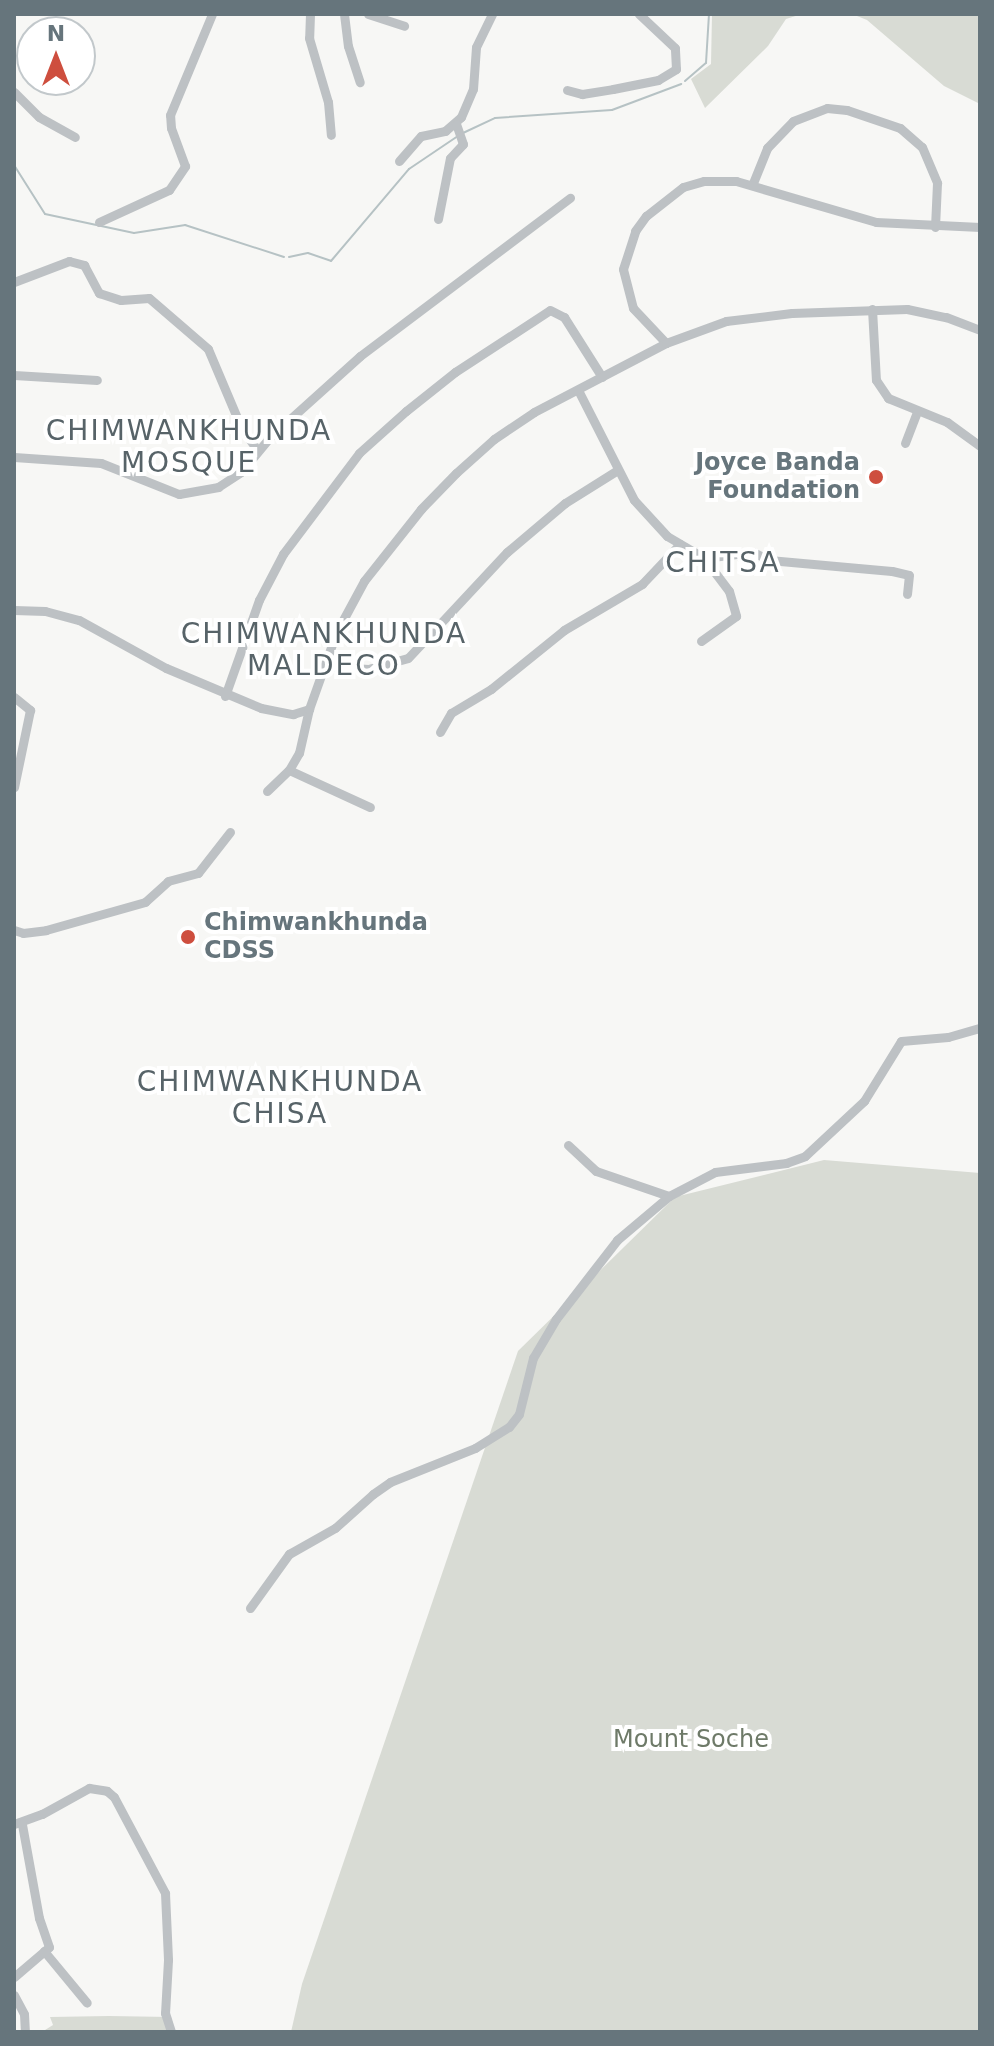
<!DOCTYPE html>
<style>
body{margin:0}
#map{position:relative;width:994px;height:2046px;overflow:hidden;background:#f7f7f5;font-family:"DejaVu Sans",sans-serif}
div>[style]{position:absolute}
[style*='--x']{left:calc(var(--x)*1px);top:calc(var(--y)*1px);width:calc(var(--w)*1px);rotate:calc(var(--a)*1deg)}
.green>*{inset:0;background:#d8dbd4}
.stream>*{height:2px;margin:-1px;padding:0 1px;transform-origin:1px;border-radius:1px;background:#b6c2c4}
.street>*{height:9px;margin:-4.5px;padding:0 4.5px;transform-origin:4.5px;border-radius:4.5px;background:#bdc1c4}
.dots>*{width:22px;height:22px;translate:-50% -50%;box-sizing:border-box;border:4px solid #fff;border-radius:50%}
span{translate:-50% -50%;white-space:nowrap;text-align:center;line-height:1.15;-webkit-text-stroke:8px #fff;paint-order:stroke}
.poi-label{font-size:24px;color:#66757c;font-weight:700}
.right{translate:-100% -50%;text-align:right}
.left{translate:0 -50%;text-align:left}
.park-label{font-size:24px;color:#6e7a68}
.quarter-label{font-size:28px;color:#576368;letter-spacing:2px}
.frame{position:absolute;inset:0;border:16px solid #66757c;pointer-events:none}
.north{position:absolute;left:16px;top:16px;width:80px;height:80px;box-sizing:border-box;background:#fff;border:2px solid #c2c8cb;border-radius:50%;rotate:0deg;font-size:22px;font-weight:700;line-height:32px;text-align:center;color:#66757c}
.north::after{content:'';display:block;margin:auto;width:28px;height:36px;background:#ce4e3e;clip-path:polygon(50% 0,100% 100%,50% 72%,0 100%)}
</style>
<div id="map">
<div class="green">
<i style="clip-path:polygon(712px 14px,802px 14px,786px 19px,768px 46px,705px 108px,691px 79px,711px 64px)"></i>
<i style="clip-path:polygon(852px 14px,980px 14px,980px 104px,944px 86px,867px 20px)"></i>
<i style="clip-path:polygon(824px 1160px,980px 1173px,980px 2032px,291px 2032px,302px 1984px,518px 1351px,675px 1197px)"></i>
<i style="clip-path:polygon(109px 2016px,171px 2017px,175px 2032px,45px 2030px,53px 2025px,50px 2017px)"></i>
</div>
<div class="stream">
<i style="--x:685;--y:81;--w:28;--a:-41"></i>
<i style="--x:706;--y:63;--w:49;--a:-86.5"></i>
<i style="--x:463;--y:133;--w:35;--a:-25"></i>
<i style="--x:495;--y:118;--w:117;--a:-3.9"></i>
<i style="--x:612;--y:110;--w:74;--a:-20.6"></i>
<i style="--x:14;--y:165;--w:58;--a:57.7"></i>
<i style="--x:45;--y:214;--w:91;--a:12.1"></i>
<i style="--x:134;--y:233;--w:52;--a:-8.9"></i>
<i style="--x:185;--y:225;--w:104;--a:17.9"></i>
<i style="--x:289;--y:257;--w:19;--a:-12"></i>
<i style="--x:308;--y:253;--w:24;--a:19"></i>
<i style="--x:331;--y:261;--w:121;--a:-49.7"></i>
<i style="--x:409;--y:169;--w:59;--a:-34"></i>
</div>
<div class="street">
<i style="--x:310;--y:14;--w:24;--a:92"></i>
<i style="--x:309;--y:38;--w:67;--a:73.5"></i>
<i style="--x:328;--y:102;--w:33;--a:85"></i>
<i style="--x:344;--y:14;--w:32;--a:83"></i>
<i style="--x:348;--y:46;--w:38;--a:72"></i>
<i style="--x:368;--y:14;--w:38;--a:18"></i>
<i style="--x:567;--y:90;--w:16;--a:15"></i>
<i style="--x:582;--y:94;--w:31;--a:-9"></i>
<i style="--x:613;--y:89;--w:46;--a:-11.3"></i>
<i style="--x:658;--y:80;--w:21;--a:-31"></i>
<i style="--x:676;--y:69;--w:21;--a:-93"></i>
<i style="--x:675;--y:48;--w:50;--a:-136.6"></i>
<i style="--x:14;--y:92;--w:35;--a:45"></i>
<i style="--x:39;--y:117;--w:41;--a:29.1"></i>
<i style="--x:399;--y:161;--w:33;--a:-49"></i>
<i style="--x:421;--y:136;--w:25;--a:-12"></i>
<i style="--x:445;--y:131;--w:21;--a:-41"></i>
<i style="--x:461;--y:117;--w:30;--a:-67"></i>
<i style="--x:473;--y:89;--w:42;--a:-85.9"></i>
<i style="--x:476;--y:47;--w:37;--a:-64"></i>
<i style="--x:753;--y:183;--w:38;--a:-68"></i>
<i style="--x:767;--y:148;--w:37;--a:-46"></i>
<i style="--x:793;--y:121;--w:36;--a:-21"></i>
<i style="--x:827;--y:108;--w:20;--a:6"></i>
<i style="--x:847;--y:110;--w:56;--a:18.8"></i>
<i style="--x:900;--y:128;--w:29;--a:41"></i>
<i style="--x:922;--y:147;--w:39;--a:67"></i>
<i style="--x:937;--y:183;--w:44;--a:92.6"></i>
<i style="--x:438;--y:219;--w:62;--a:-78.9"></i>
<i style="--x:450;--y:158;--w:19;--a:-47"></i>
<i style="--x:463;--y:144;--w:21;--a:-109"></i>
<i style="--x:99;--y:222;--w:77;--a:-24.6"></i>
<i style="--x:169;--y:190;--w:29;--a:-56"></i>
<i style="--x:185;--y:166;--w:40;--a:-110.2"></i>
<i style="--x:171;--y:128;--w:13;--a:-94"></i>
<i style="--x:170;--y:115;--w:109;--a:-67.4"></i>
<i style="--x:14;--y:282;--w:59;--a:-20.9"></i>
<i style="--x:69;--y:261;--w:16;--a:15"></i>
<i style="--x:84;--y:265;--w:32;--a:62"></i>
<i style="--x:99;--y:293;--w:23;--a:18"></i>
<i style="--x:121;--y:300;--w:28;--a:-4"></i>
<i style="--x:149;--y:298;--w:78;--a:40.8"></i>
<i style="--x:208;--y:349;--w:85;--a:67.1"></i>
<i style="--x:241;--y:427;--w:29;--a:55"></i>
<i style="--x:872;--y:309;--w:71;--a:86.8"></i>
<i style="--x:876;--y:380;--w:22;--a:56"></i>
<i style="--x:888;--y:398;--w:64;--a:22.1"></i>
<i style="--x:947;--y:422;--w:41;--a:36"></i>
<i style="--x:666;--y:343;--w:48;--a:-133.3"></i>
<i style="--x:633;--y:308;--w:40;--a:-104.4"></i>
<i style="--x:623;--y:269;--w:40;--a:-72"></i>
<i style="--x:635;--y:231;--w:19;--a:-54"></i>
<i style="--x:646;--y:216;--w:47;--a:-38.1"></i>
<i style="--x:683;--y:187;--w:22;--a:-16"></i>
<i style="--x:704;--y:181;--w:32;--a:0"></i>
<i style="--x:736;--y:181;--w:146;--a:16.3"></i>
<i style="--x:876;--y:222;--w:104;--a:2.8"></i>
<i style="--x:14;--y:375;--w:83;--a:3.4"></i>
<i style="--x:578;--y:390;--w:123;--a:63"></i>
<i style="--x:634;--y:500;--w:49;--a:47.5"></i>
<i style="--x:667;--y:536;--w:43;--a:30.7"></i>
<i style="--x:704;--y:558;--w:41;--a:52.9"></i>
<i style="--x:729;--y:591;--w:26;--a:74"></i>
<i style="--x:736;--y:616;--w:43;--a:144.5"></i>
<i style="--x:905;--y:443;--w:34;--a:-69"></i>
<i style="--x:14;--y:457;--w:87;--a:3.9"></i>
<i style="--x:101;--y:463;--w:84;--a:21.7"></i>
<i style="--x:179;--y:494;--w:40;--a:-10"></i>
<i style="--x:218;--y:487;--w:27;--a:-33"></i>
<i style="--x:241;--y:472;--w:45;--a:-50.4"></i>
<i style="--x:270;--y:437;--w:121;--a:-42"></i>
<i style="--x:360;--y:356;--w:263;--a:-37"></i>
<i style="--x:704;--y:558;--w:49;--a:-7"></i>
<i style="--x:753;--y:552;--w:18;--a:27"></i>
<i style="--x:769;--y:560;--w:123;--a:5.1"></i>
<i style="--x:892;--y:571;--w:17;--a:13"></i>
<i style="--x:909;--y:575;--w:19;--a:96"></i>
<i style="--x:14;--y:610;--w:31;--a:2"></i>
<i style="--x:45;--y:611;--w:35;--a:15"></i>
<i style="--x:79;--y:620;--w:99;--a:28.9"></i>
<i style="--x:166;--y:668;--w:103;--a:22.8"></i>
<i style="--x:261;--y:708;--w:33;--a:11"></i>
<i style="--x:293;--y:714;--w:17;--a:-17"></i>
<i style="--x:325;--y:666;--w:43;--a:4"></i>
<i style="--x:368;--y:669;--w:41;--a:-15.4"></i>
<i style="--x:408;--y:658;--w:145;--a:-47"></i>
<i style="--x:507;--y:552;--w:76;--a:-40.2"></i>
<i style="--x:565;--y:503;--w:60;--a:-32.1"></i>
<i style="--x:225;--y:696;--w:102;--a:-70.5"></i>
<i style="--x:259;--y:600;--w:52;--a:-62.4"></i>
<i style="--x:283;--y:554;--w:126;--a:-53"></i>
<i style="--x:359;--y:453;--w:63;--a:-41.8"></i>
<i style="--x:406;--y:411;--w:63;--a:-38.5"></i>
<i style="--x:455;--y:372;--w:113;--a:-33.1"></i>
<i style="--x:550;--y:310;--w:16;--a:27"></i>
<i style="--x:564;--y:317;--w:71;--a:57.7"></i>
<i style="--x:14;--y:697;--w:21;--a:39"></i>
<i style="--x:30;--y:710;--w:79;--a:101.7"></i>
<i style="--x:440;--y:732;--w:22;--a:-60"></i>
<i style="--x:451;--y:713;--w:47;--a:-31"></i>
<i style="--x:491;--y:689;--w:94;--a:-38.9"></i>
<i style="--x:564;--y:630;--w:91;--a:-30.5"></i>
<i style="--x:642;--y:584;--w:55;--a:-46.5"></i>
<i style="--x:289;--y:770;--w:89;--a:24.6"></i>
<i style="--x:267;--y:791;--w:30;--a:-44"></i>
<i style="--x:289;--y:770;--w:20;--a:-60"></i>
<i style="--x:299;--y:753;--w:45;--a:-77.2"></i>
<i style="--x:309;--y:709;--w:81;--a:-70.4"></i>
<i style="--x:336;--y:633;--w:59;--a:-61.7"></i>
<i style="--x:364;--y:581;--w:92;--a:-51.6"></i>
<i style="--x:421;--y:509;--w:50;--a:-45.8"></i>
<i style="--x:456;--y:473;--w:51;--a:-41.8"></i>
<i style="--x:494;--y:439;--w:48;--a:-34"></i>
<i style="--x:534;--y:412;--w:149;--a:-27.6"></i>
<i style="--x:666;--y:343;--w:64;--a:-20.1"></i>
<i style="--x:726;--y:321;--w:66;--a:-6.9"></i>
<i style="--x:792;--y:313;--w:115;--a:-2"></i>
<i style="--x:907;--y:309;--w:40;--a:12"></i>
<i style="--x:946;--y:317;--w:36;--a:21"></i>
<i style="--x:14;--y:930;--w:9;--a:18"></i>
<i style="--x:23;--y:933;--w:23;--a:-7"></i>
<i style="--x:46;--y:930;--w:103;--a:-15.8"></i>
<i style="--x:145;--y:902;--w:31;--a:-42"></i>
<i style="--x:168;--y:881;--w:31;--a:-15"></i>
<i style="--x:198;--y:873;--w:52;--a:-52"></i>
<i style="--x:568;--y:1145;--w:38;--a:43"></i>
<i style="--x:596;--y:1171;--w:77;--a:18.9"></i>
<i style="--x:250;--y:1608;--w:67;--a:-54.2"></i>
<i style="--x:289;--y:1554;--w:53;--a:-29.5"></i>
<i style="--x:335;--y:1528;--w:51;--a:-41.8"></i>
<i style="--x:373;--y:1494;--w:21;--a:-35"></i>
<i style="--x:390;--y:1482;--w:92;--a:-21.8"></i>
<i style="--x:475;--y:1448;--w:40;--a:-32"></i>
<i style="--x:509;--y:1427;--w:16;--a:-52"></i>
<i style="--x:519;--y:1414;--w:58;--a:-76"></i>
<i style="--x:533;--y:1358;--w:45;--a:-59.5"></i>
<i style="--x:556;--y:1319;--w:100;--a:-52.3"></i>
<i style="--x:617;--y:1240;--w:68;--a:-40.2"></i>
<i style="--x:669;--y:1196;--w:52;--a:-27.6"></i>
<i style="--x:715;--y:1172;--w:72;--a:-7.2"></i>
<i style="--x:786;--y:1163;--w:20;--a:-20"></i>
<i style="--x:805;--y:1156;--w:81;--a:-43"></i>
<i style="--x:864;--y:1101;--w:70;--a:-58.3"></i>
<i style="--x:901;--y:1041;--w:47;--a:-4.9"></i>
<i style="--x:948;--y:1037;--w:33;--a:-16"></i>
<i style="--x:14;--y:1824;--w:30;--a:-20"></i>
<i style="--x:42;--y:1814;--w:54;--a:-29"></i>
<i style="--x:89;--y:1788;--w:18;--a:9"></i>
<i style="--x:107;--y:1791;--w:9;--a:41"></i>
<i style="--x:114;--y:1797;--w:109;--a:62"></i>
<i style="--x:165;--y:1893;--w:67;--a:87.4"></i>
<i style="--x:168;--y:1960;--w:53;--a:93.2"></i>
<i style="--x:165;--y:2013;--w:20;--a:72"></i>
<i style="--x:44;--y:1951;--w:67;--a:50.4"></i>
<i style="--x:14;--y:1977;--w:46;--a:-40.6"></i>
<i style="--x:49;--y:1947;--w:31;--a:-109"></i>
<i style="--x:39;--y:1918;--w:96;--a:-100.3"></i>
<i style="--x:14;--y:1995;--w:21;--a:62"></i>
<i style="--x:24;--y:2014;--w:18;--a:87"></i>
</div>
<div class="dots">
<i style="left:876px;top:477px;background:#ce4e3e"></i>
<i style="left:188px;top:937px;background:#ce4e3e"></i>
</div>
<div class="poi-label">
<span class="right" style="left:860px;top:477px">Joyce Banda<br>Foundation</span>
<span class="left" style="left:204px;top:937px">Chimwankhunda<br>CDSS</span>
</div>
<div class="park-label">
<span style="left:691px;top:1740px">Mount Soche</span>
</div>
<div class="quarter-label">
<span style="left:189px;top:447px">CHIMWANKHUNDA<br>MOSQUE</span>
<span style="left:723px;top:563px">CHITSA</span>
<span style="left:324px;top:650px">CHIMWANKHUNDA<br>MALDECO</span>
<span style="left:280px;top:1098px">CHIMWANKHUNDA<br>CHISA</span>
</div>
<div class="frame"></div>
<div class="north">N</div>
</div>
